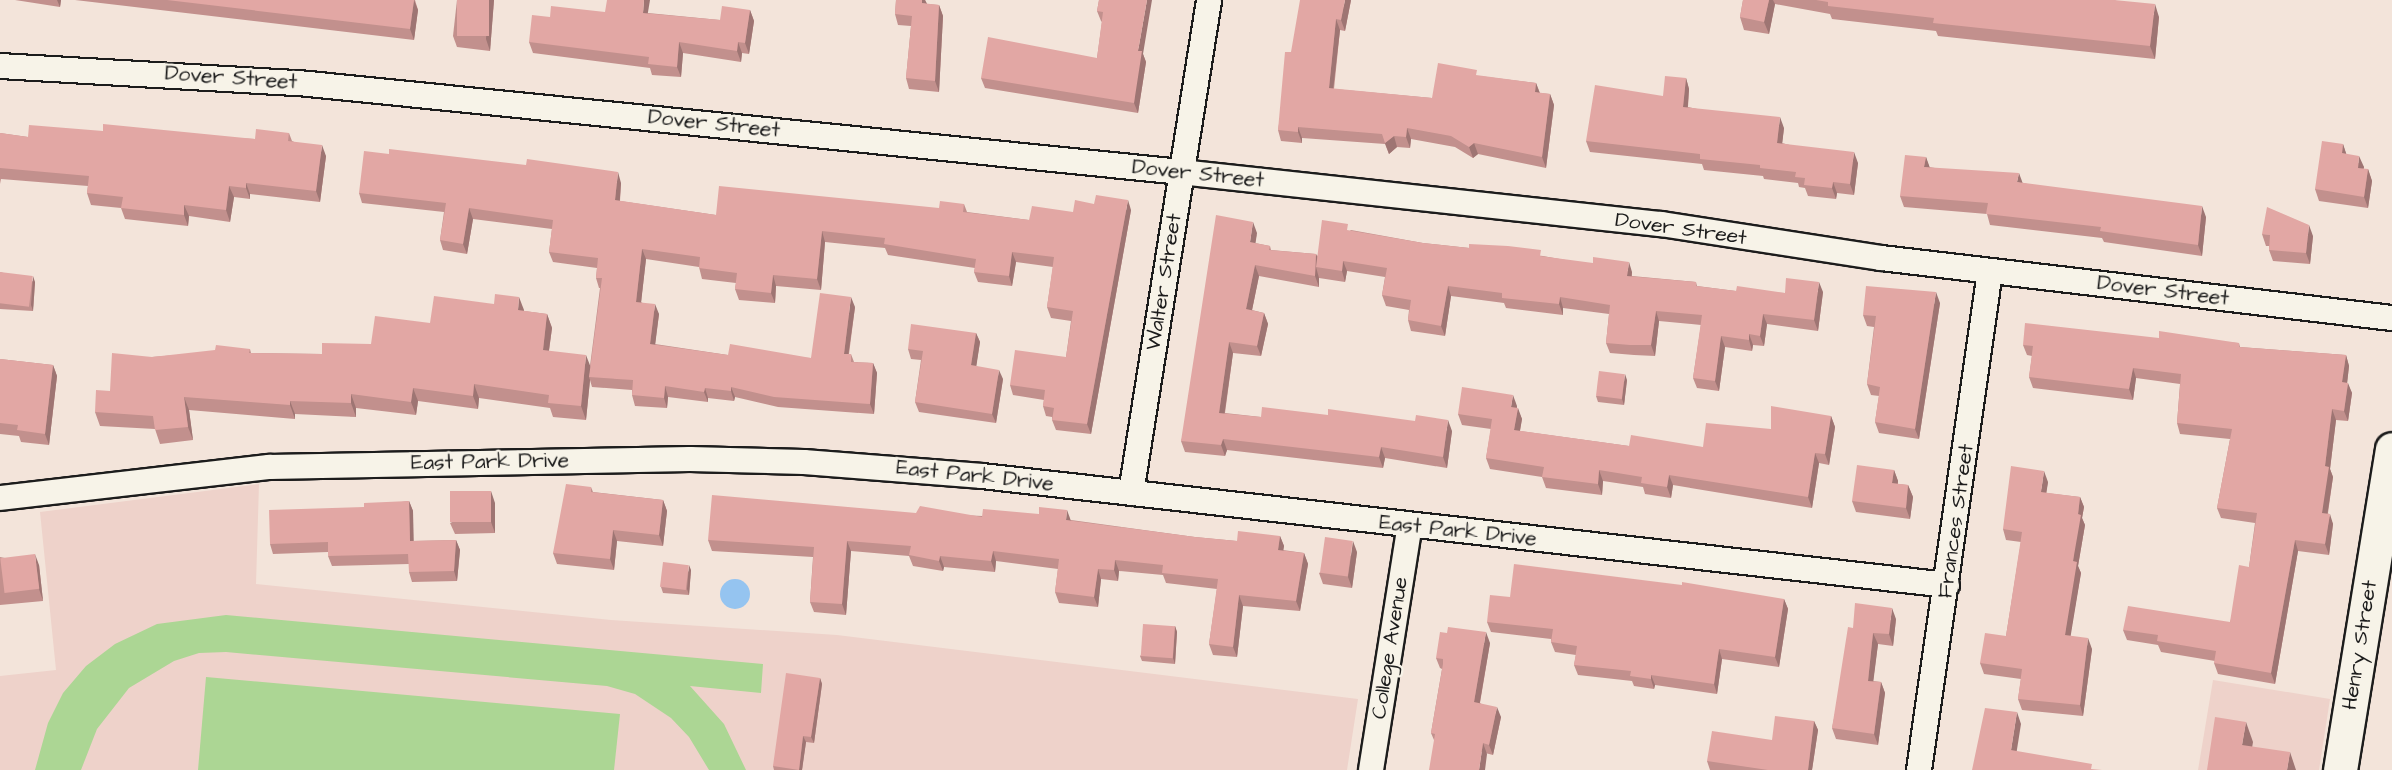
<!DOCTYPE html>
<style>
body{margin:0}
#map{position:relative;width:2392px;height:770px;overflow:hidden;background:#f3e4da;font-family:"Architects Daughter",sans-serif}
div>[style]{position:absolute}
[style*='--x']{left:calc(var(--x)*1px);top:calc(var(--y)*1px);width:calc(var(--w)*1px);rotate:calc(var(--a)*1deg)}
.built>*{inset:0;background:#eed2ca}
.green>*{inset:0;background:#acd694}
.water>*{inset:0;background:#95c4f0}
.round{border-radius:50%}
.roads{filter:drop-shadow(2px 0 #1c1c1c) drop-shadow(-2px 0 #1c1c1c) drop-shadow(0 2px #1c1c1c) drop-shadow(0 -2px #1c1c1c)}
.street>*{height:24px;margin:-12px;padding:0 12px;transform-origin:12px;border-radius:12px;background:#f7f3e8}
.secondary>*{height:33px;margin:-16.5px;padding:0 16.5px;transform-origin:16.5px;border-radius:16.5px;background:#f7f3e8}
.wall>*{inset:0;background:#c2908d}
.shaded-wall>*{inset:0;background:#9e7573}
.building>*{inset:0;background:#e2a7a4;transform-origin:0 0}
span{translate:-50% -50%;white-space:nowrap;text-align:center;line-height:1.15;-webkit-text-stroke:4.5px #f7f3e8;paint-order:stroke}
.street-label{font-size:21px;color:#1c1c1c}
</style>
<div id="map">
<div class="built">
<i style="clip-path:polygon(259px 484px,256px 584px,611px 620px,837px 635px,1358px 699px,1347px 770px,0 770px,0 676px,56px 670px,40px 512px)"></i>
<i style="clip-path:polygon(2213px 680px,2330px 699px,2319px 770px,2198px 770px)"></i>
</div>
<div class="green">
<i style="clip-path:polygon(226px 615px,763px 664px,761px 693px,690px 686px,724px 724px,746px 770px,709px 770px,689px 737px,671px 718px,635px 694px,607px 686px,226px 652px,199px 653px,174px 661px,129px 688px,97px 729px,81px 770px,35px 770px,48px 723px,63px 693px,86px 666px,115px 644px,157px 624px)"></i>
<i style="clip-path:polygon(206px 677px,620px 714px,614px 770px,198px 770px)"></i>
</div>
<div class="water">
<i class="round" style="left:720px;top:579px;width:30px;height:30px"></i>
</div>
<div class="roads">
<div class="street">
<i style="--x:0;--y:66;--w:310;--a:3.3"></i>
<i style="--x:309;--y:84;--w:876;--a:5.76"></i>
<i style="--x:1181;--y:172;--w:483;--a:6.2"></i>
<i style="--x:1661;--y:224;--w:223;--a:8.8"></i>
<i style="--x:1881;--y:258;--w:515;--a:6.7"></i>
<i style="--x:1131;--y:493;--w:499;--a:-81"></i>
<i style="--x:0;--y:498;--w:271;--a:-6.6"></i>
<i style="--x:269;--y:467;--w:421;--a:-1.1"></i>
<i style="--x:690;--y:459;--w:114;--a:1.5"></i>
<i style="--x:804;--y:462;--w:179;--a:4.5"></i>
<i style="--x:982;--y:476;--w:971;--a:6.44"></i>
<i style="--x:1371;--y:770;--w:248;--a:-81"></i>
<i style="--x:1919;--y:770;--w:504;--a:-81.9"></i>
</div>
<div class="secondary">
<i style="--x:2340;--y:770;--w:325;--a:-80.8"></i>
</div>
</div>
<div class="wall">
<i style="clip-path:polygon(15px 0,61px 0,60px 7px)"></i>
<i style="clip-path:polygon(75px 0,415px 0,418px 10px,414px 40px)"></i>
<i style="clip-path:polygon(457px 0,494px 0,490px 51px,457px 47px,453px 36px)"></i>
<i style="clip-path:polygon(896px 0,925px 0,927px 4px,939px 5px,943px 16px,939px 92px,909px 89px,906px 78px,911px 26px,898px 25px,895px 14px)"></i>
<i style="clip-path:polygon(1099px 0,1143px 54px,1146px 62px,1138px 113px,985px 88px,981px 78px,1097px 58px,1102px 22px,1101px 21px,1097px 11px)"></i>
<i style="clip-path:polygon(1351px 0,1345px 31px,1340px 30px,1334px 89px,1432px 98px,1479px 76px,1536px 83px,1540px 93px,1550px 94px,1554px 105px,1546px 168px,1478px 154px,1473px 158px,1455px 147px,1411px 139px,1410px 148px,1397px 147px,1389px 154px,1385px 144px,1302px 138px,1302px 143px,1281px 141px,1278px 130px,1291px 52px)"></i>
<i style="clip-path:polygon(1743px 0,2114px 0,2159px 17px,2155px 59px,1938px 36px,1936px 31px,1832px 19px,1830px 14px,1775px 4px,1769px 34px,1744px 30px,1740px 17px)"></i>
<i style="clip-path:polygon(750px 10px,754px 21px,749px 54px,742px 53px,741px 62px,683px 53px,681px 77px,652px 75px,650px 68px,533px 53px,529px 42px,550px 17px,605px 12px,648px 13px,720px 20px)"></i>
<i style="clip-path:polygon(1686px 78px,1689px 89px,1688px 107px,1784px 128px,1782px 143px,1858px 163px,1854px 195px,1837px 193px,1836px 199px,1808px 196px,1805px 188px,1799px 187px,1798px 183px,1764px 179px,1763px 176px,1704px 170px,1702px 164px,1590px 152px,1586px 141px,1663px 96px)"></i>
<i style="clip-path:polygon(103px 131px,255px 139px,289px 133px,292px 141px,326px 156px,320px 202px,250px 194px,250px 199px,234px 197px,230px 222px,189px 216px,188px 226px,125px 219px,121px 208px,91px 205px,87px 193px,88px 186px,1px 179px,0 184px,0 133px,28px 137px)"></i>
<i style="clip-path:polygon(2343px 144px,2346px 154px,2364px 167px,2363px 169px,2368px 169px,2372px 181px,2368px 208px,2319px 201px,2315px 189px)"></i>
<i style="clip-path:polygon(1926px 157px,1929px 167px,2022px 183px,2206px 217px,2202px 256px,2104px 242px,2102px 238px,1990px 225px,1987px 214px,1904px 207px,1900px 196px)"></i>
<i style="clip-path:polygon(621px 183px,620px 201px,716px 215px,939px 208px,964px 204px,967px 212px,1029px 220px,1073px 212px,1131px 210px,1091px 434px,1056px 430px,1052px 420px,1052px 417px,1046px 416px,1043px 406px,1044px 400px,1013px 395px,1010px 385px,1066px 357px,1071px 321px,1051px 318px,1047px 307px,1053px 267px,1016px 262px,1012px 286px,978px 282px,974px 272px,975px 268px,888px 255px,885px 248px,825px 242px,821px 290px,776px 286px,775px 303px,739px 300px,735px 289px,736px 283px,702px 279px,699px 267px,646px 259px,641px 302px,659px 314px,655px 344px,728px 355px,811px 358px,855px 307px,849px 354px,851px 354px,854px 362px,873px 363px,877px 373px,874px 414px,778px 407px,735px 397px,734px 401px,708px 398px,708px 402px,668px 397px,667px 408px,635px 406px,632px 395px,632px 390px,592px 387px,590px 380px,586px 420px,553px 417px,550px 408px,479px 398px,478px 409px,418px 401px,416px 415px,356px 408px,356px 417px,295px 414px,295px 419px,189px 410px,193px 440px,160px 444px,155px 429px,100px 426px,95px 412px,110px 391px,152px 357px,250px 349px,251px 353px,322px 354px,371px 344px,430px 323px,524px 311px,547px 314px,552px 328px,549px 351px,590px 366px,600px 288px,599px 288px,596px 278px,597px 268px,553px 262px,549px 252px,552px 229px,473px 219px,467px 254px,443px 250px,440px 240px,444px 212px,362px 203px,359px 193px)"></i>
<i style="clip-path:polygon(1351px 230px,1423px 243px,1543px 256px,1632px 272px,1632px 276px,1696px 282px,1697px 286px,1736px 291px,1785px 293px,1823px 292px,1818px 331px,1767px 324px,1764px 346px,1753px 345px,1752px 351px,1725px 347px,1719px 391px,1697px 388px,1693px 378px,1701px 325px,1659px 321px,1655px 356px,1634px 355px,1610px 353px,1606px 343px,1609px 314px,1563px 308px,1563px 315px,1506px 308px,1504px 303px,1451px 296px,1445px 336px,1411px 331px,1408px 320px,1409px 310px,1386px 306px,1382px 295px,1385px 277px,1347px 271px,1345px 282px,1319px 278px,1319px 287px,1259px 276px,1252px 310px,1264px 313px,1268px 324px,1261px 356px,1233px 353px,1225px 413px,1261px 417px,1452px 431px,1447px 468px,1385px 458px,1383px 468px,1227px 450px,1225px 456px,1185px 452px,1181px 441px,1257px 233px,1255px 243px,1270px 246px,1271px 250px,1316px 254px,1317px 256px)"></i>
<i style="clip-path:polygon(2262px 234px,2313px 236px,2310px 264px,2273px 261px,2269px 250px,2269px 246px,2266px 246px)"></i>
<i style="clip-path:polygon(0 272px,35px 282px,33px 311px,0 309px)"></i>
<i style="clip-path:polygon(1940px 303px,1919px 439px,1879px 433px,1875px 422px,1879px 396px,1871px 395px,1867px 384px,1874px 327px,1867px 326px,1863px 315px)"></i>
<i style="clip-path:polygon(976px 333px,980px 342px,976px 366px,1003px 379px,996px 423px,919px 412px,915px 402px,921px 360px,911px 359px,908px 349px)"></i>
<i style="clip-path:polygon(2159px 338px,2239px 343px,2240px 347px,2346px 355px,2349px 366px,2347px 383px,2352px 393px,2348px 421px,2336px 420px,2330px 469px,2333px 477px,2328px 513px,2333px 524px,2329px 555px,2298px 551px,2275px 684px,2218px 674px,2214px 663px,2215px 661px,2161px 652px,2158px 645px,2127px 640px,2123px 630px,2230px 622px,2249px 567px,2255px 523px,2221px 518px,2217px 508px,2230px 439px,2180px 434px,2177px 423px,2180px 384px,2136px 378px,2133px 400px,2033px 388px,2029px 377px,2032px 356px,2027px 355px,2023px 345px)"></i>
<i style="clip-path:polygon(0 359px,53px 365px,57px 376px,49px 445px,21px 442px,19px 436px,0 434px)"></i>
<i style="clip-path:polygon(1627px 380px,1624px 405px,1598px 402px,1596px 396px)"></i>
<i style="clip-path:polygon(1517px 406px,1517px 408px,1522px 419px,1520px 431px,1629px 446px,1703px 447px,1771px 429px,1831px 416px,1835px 427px,1829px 465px,1819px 463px,1812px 508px,1673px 485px,1671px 498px,1645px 494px,1643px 487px,1603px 481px,1602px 495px,1546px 488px,1542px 477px,1490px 469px,1486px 458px,1491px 429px,1462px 425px,1458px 414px)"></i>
<i style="clip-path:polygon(1894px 470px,1898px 481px,1898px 484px,1908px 485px,1913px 497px,1910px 519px,1856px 512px,1852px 501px)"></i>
<i style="clip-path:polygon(2048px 482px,2046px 493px,2080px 497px,2084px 507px,2082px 518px,2085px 525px,2078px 566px,2081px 573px,2070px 636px,2092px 649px,2083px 716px,2022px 710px,2018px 699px,2021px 679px,1984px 674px,1980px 663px,2006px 636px,2021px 542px,2006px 540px,2003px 529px)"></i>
<i style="clip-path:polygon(591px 487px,593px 492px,663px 500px,667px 511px,663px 546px,617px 541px,614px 570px,557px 564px,553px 553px)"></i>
<i style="clip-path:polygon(409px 501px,413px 511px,413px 541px,456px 540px,460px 550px,457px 581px,412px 582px,409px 572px,409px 564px,332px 566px,328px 556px,328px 552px,273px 554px,270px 544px,364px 507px)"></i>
<i style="clip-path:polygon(495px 503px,495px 533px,455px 534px,450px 523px)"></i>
<i style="clip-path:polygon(916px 513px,1071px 520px,1195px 537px,1237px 541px,1280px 536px,1284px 546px,1283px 550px,1304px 553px,1308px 564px,1300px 611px,1243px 606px,1237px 657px,1213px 655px,1209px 644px,1217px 589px,1166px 583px,1163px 575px,1119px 571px,1118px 581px,1101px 579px,1098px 607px,1059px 603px,1055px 592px,1058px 569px,996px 561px,995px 572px,944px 567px,943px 571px,913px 566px,909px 556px,851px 551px,846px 615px,814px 612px,810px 602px,813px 557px,712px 551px,708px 540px)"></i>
<i style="clip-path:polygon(1357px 552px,1352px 588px,1323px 584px,1319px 573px)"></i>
<i style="clip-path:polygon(0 557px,39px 565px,43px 601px,0 605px)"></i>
<i style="clip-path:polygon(691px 570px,689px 595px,663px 593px,661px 587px)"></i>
<i style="clip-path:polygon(1510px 597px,1784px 599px,1788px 609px,1779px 667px,1722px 659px,1717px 694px,1655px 685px,1654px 689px,1634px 686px,1632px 681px,1578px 675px,1574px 665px,1576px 655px,1555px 652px,1551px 642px,1551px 639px,1491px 632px,1487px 622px)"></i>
<i style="clip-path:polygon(1896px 619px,1893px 646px,1878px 644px,1873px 681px,1881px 682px,1885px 693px,1878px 745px,1836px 739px,1832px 728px,1853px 628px)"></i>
<i style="clip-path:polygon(1175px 626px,1177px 632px,1175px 664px,1142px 661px,1140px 656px)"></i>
<i style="clip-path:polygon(1490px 643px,1480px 703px,1501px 717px,1493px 755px,1434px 740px,1431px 733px,1442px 669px,1440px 668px,1436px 658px)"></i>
<i style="clip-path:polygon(820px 678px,822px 684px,814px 743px,806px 742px,802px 770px,774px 770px,773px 766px)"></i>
<i style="clip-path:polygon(1814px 721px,1818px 730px,1812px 770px,1710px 770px,1707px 761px,1772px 740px)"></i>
</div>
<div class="shaded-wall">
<i style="clip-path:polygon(57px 0,61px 0,60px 7px)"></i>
<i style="clip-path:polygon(414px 0,418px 10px,414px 40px,410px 29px)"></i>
<i style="clip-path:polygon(489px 0,494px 0,490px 51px,486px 39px)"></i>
<i style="clip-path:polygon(644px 0,650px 0,646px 24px,643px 13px)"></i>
<i style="clip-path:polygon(922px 0,925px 0,927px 4px,922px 3px)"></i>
<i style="clip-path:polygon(1147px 0,1152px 0,1143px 54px,1146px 62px,1138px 113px,1134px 103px,1138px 51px)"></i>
<i style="clip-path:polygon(1345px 0,1351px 0,1345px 31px,1341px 20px)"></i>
<i style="clip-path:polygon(1769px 0,1773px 0,1775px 4px,1769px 34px,1764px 22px)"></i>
<i style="clip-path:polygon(2155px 4px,2159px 17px,2155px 59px,2150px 46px)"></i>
<i style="clip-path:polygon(939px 5px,943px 16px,939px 92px,935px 81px)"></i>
<i style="clip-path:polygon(750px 10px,754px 21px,749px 54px,745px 43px)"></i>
<i style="clip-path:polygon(1336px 19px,1340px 30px,1332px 99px,1329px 88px)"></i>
<i style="clip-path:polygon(679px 42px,683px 53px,681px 77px,677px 67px)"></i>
<i style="clip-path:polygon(738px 42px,742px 53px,741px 62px,737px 51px)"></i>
<i style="clip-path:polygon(1686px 78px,1689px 89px,1687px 117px,1683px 107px)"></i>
<i style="clip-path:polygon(1536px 83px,1540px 94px,1535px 92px)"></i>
<i style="clip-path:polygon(1550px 94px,1554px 105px,1546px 168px,1542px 157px)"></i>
<i style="clip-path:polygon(1780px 117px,1784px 128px,1781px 154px,1777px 143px)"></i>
<i style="clip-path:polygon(1298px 127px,1302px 138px,1302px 143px,1298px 132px)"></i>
<i style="clip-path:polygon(1407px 128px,1411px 139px,1410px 148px,1406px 137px)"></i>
<i style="clip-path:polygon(1394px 136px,1397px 147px,1389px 154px,1385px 143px)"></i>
<i style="clip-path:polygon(1474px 143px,1478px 154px,1473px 158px,1469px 147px)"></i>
<i style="clip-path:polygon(2343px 144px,2347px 156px,2342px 153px)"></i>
<i style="clip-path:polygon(322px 145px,326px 156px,320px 202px,316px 191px)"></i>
<i style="clip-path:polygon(1854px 152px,1858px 163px,1854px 195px,1850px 184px)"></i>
<i style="clip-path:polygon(2359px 156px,2364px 167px,2362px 179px,2358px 168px)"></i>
<i style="clip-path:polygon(1926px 157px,1930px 168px,1924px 167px)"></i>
<i style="clip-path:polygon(2368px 169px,2372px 181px,2368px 208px,2364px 197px)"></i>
<i style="clip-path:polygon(618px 172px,621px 183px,619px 211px,615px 200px)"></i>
<i style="clip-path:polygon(2019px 173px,2023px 184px,2017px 182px)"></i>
<i style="clip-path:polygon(1833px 182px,1837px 193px,1836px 199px,1832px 188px)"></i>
<i style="clip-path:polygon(246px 183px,250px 194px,250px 199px,246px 188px)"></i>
<i style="clip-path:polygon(229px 186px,234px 197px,230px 222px,226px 210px)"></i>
<i style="clip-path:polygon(1128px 200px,1131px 210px,1091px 434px,1087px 424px)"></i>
<i style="clip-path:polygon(184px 205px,189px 216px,188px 226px,184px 215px)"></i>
<i style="clip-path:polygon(2202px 206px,2206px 217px,2202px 256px,2198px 245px)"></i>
<i style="clip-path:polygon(469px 208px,473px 219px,467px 254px,463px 244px)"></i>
<i style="clip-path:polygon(1253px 222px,1257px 233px,1254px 253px,1250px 242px)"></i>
<i style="clip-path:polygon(2309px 225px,2313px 236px,2310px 264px,2306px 253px)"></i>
<i style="clip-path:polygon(822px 231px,825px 242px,821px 290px,817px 279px)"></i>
<i style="clip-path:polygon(642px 249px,646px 259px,640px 312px,636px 302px)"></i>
<i style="clip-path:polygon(1012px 252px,1016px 262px,1012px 286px,1009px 276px)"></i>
<i style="clip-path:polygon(1316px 254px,1320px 265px,1316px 267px,1319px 278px,1319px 287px,1315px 276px)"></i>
<i style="clip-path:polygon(1343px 261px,1347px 271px,1345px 282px,1342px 271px)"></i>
<i style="clip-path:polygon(1629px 262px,1632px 272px,1630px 286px,1627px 276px)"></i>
<i style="clip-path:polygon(1255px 265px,1259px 276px,1250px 320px,1246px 309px)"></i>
<i style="clip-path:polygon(773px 275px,776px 286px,775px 303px,771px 293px)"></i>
<i style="clip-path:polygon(33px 276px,35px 282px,33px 311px,31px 305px)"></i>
<i style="clip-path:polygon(1819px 282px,1823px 292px,1818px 331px,1814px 320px)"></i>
<i style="clip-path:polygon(1448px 286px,1451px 296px,1445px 336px,1441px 326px)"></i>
<i style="clip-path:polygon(1936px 292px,1940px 303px,1919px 439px,1915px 429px)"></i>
<i style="clip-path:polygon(519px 297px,524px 310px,522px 324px,518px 310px)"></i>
<i style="clip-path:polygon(851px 297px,855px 307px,847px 364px,844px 354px)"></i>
<i style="clip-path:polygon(1560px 297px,1563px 308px,1563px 315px,1559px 304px)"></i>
<i style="clip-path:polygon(655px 304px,659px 314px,654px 354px,650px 344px)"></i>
<i style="clip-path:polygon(1656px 311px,1659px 321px,1655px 356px,1651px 345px)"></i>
<i style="clip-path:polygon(1264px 313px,1268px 324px,1261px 356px,1257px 346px)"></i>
<i style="clip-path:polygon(547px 314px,552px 328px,547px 364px,543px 350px)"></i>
<i style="clip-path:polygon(1763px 314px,1767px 324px,1764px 346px,1760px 336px)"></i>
<i style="clip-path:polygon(976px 333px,980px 342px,975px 375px,971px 365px)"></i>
<i style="clip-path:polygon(1749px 334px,1753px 345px,1752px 351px,1749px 340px)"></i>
<i style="clip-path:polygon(1721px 336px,1725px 347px,1719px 391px,1715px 381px)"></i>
<i style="clip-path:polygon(1229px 342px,1233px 353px,1223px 424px,1219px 413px)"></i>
<i style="clip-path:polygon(586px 355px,591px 368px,589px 377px,590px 380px,586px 420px,581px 406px)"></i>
<i style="clip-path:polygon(2346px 355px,2349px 366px,2346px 393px,2342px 382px)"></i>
<i style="clip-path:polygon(873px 363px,877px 373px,874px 414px,870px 404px)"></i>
<i style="clip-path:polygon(53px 365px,57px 376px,49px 445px,45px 434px)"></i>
<i style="clip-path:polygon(2133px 368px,2136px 378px,2133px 400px,2129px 389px)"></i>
<i style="clip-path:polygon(999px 370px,1003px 379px,996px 423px,992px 414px)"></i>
<i style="clip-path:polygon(1625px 374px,1627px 380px,1624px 405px,1622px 399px)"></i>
<i style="clip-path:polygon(2348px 383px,2352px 393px,2348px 421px,2344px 411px)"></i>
<i style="clip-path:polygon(474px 384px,479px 398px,478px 409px,473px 396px)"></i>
<i style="clip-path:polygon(665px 386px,668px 397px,667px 408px,664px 398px)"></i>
<i style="clip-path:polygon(731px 387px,735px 397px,734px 401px,731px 391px)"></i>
<i style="clip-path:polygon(413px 388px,418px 401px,416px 415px,411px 402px)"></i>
<i style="clip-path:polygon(705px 388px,708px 398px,708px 402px,704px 392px)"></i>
<i style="clip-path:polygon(351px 394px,356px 408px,356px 417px,351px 403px)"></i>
<i style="clip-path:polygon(1513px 395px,1517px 406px,1515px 418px,1511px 407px)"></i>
<i style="clip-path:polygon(184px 397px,189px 410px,193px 440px,188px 427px)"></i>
<i style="clip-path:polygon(290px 401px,295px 414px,295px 419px,290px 405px)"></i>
<i style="clip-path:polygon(1518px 408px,1522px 419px,1518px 441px,1514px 430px)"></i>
<i style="clip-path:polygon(2332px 409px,2336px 420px,2330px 469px,2333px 477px,2326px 523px,2322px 513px,2325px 466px)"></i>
<i style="clip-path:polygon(1831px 416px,1835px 427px,1829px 465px,1825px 454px)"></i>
<i style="clip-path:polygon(1448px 420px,1452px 431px,1447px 468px,1443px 457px)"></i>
<i style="clip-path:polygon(1223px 439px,1227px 450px,1225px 456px,1221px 445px)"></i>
<i style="clip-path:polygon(1381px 447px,1385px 458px,1383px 468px,1379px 457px)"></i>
<i style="clip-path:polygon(1815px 453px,1819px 463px,1812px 508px,1808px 497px)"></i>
<i style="clip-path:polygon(1599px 470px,1603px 481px,1602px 495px,1598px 484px)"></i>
<i style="clip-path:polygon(1894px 470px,1898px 481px,1896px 495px,1892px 483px)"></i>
<i style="clip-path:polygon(2044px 471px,2048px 482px,2045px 502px,2041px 492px)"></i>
<i style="clip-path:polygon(1669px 475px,1673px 485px,1671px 498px,1667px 487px)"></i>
<i style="clip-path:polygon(1908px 485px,1913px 497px,1910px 519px,1906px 508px)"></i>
<i style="clip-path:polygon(491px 491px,495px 503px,495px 533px,491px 522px)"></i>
<i style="clip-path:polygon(2080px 497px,2084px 507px,2082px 518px,2085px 525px,2078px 566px,2081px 573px,2069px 646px,2065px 635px)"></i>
<i style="clip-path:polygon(663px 500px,667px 511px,663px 546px,659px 535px)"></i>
<i style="clip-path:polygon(409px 501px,413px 511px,414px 551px,410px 541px)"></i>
<i style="clip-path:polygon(1067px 510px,1071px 521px,1066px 520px)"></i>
<i style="clip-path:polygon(2330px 514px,2333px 524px,2329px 555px,2325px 544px)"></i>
<i style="clip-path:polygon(613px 530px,617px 541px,614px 570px,610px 559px)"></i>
<i style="clip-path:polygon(1280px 536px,1284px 546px,1282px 560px,1278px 550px)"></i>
<i style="clip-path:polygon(456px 540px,460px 550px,457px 581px,454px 571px)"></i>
<i style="clip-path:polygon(2295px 540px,2298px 551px,2275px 684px,2271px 673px)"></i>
<i style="clip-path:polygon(847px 541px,851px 551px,846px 615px,842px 604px)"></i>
<i style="clip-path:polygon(1353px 541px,1357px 552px,1352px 588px,1348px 577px)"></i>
<i style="clip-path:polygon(993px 551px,996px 561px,995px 572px,991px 561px)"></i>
<i style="clip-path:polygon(1304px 553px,1308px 564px,1300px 611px,1296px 601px)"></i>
<i style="clip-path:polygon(35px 554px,39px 565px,43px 601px,39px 589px)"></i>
<i style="clip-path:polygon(940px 556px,944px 567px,943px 571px,939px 561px)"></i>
<i style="clip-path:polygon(1115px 560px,1119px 571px,1118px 581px,1114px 570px)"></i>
<i style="clip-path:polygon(689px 565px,691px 570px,689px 595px,687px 589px)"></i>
<i style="clip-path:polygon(1098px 569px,1101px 579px,1098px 607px,1094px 597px)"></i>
<i style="clip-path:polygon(1239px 595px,1243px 606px,1237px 657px,1233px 647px)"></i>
<i style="clip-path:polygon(1784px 599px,1788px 609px,1779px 667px,1775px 657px)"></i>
<i style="clip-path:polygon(1892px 608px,1896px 619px,1893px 646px,1889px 634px)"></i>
<i style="clip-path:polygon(1175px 626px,1177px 632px,1175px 664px,1173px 658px)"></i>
<i style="clip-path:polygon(1486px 632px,1490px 643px,1478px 713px,1474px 702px)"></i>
<i style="clip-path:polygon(1873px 633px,1878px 644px,1872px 692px,1868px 681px)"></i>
<i style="clip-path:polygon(2088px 638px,2092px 649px,2083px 716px,2080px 705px)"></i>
<i style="clip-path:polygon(1719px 649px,1722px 659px,1717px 694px,1714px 684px)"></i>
<i style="clip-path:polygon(1651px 675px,1655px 685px,1654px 689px,1651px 679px)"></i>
<i style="clip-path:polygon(820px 678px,822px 684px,814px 743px,811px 737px)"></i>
<i style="clip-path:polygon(1881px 682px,1885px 693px,1878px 745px,1874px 734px)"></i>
<i style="clip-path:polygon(1497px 707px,1501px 717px,1493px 755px,1489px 745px)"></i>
<i style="clip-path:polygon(2017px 712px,2021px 724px,2015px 762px,2011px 750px)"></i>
<i style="clip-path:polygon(1814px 721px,1818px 730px,1812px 770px,1808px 770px)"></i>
<i style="clip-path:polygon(2246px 722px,2253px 742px,2249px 766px,2242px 745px)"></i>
<i style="clip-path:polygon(803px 736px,806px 742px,802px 770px,799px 770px)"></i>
<i style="clip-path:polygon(1483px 743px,1487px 754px,1485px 770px,1479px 770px)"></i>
<i style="clip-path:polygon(2290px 752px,2296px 770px,2287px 770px)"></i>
</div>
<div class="building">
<i style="clip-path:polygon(167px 0,414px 0,410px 29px)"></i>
<i style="left:457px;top:0;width:32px;height:36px"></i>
<i style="clip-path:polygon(607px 0,644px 0,643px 13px,720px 20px,722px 6px,750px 10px,745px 43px,738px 42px,737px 51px,679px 42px,677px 67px,648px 64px,649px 57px,529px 42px,532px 15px,550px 17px,551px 6px,605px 12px)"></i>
<i style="clip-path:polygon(896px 0,922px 0,922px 3px,939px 5px,935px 81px,906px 78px,912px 16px,895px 14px)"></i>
<i style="clip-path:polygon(1099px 0,1147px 0,1138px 51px,1142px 51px,1134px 103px,981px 78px,988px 37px,1097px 58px,1103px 12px,1097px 11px)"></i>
<i style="clip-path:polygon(1300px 0,1345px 0,1341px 20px,1336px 19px,1329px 88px,1432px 98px,1438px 63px,1477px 70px,1476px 75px,1536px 83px,1535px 92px,1550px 94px,1542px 157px,1474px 143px,1469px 147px,1451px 136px,1407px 128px,1406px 137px,1394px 136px,1385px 143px,1382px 134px,1298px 127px,1298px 132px,1278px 130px,1285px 52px,1291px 52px)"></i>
<i style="clip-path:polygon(1743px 0,1769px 0,1764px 22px,1740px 17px)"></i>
<i style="clip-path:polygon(1816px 0,2114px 0,2155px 4px,2150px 46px,1933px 23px,1934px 18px,1828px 6px,1828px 2px)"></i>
<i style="clip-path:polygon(1665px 76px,1686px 78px,1683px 107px,1780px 117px,1777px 143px,1854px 152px,1850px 184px,1833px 182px,1832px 188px,1804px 185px,1805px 178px,1795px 177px,1796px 172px,1760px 168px,1760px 165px,1700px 159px,1700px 154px,1586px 141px,1595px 85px,1663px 96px)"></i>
<i style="clip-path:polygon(103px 124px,255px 139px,256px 129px,289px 133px,288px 141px,322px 145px,316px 191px,246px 183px,246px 188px,229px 186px,226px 210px,184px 205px,184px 215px,121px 208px,123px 197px,87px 193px,89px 176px,0 168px,0 133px,28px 137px,29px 125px,103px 131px)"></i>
<i style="clip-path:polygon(2322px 141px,2343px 144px,2342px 153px,2359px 156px,2358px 168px,2368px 169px,2364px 197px,2315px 189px)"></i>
<i style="clip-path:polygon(389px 149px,526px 165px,527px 159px,618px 172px,615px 200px,716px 215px,719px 186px,939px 208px,940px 201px,964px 204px,963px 212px,1029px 220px,1032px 206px,1073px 212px,1075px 200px,1094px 204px,1096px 195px,1128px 200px,1087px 424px,1052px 420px,1054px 408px,1043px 406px,1045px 390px,1010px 385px,1015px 350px,1066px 357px,1073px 311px,1047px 307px,1054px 257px,1012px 252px,1009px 276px,974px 272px,976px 259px,884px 244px,885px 238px,822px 231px,817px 279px,773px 275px,771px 293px,735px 289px,737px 273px,699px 268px,700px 257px,642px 249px,636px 302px,655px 304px,650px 344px,728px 355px,730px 344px,811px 358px,820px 293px,851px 297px,844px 354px,851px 354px,851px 362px,873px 363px,870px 404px,774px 397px,731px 387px,731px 391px,705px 388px,704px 392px,665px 386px,664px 398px,632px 395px,633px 380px,589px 377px,602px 278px,596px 278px,598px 258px,549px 252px,553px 220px,469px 208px,463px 244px,440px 240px,446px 203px,359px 193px,364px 151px,389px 154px)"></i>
<i style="clip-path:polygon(1905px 155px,1926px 157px,1924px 167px,2019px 173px,2017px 182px,2202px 206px,2198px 245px,2100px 231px,2101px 227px,1986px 214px,1988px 203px,1900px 196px)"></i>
<i style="clip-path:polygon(2267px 207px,2309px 225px,2306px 253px,2269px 250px,2270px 235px,2262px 234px)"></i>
<i style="clip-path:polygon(1216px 215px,1253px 222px,1250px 242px,1270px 246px,1269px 250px,1316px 254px,1315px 276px,1255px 265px,1246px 309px,1264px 313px,1257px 346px,1229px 342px,1219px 413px,1261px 417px,1262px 407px,1328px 415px,1328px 409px,1415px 421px,1416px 415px,1448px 420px,1443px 457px,1381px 447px,1379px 457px,1223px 439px,1221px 445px,1181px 441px)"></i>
<i style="clip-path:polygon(1322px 220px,1348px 224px,1347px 230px,1423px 243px,1469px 248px,1469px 244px,1508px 246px,1541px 250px,1540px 256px,1593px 263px,1593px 257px,1629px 262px,1627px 276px,1696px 282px,1696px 286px,1736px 291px,1737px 286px,1785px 293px,1786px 278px,1819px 282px,1814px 320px,1763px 314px,1760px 336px,1749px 334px,1749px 340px,1721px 336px,1715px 381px,1693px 378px,1702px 315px,1656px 311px,1651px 345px,1630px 345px,1606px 343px,1610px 305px,1560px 297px,1559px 304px,1502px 298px,1502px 293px,1448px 286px,1441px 326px,1408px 320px,1411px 300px,1382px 295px,1387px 268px,1343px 261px,1342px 271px,1316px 267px)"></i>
<i style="left:0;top:272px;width:33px;height:31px;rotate:7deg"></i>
<i style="clip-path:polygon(1866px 286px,1936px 292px,1915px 429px,1875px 422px,1880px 387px,1867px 384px,1876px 316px,1863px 315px)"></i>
<i style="clip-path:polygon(495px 294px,519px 297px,518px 310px,547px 314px,543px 350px,586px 355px,581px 406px,548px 403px,549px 395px,474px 384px,473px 396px,413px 388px,411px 402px,351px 394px,351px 403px,290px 401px,290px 405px,184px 397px,188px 427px,155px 430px,153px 416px,95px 412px,96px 390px,110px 391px,112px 353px,152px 357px,215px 350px,216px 345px,250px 349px,249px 353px,322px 354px,322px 343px,371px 344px,375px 316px,430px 323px,434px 296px,494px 304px)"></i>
<i style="clip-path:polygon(2025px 323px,2159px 338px,2159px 331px,2239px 343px,2239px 347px,2346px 355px,2342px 382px,2348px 383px,2344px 411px,2332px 409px,2325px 466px,2329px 467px,2322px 513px,2330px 514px,2325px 544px,2295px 540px,2271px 673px,2214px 663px,2216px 651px,2157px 641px,2158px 635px,2123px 630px,2128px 606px,2230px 622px,2239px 565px,2249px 567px,2257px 513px,2217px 508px,2232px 429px,2177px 423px,2181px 374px,2133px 368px,2129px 389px,2029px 377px,2033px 346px,2023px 345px)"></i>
<i style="clip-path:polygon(911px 324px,976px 333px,971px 365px,999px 370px,992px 414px,915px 402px,923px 351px,908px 349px)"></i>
<i style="clip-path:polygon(0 359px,53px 365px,45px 434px,17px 430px,18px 425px,0 423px)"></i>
<i style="left:1599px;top:371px;width:26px;height:25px;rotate:7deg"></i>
<i style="clip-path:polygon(1462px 387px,1513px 395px,1511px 407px,1518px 408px,1514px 430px,1629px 446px,1631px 435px,1703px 447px,1706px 423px,1771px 429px,1771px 406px,1831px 416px,1825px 454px,1815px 453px,1808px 497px,1669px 475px,1667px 487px,1641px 483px,1642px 477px,1599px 470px,1598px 484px,1542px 477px,1544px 467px,1486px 458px,1492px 419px,1458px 414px)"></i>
<i style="clip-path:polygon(1857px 465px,1894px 470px,1892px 483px,1908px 485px,1906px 508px,1852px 501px)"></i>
<i style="clip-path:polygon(2011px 466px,2044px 471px,2041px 492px,2080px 497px,2078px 514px,2081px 515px,2073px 561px,2077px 562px,2065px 635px,2088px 638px,2080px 705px,2018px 699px,2022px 669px,1980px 663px,1985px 633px,2006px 636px,2022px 532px,2003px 529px)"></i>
<i style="clip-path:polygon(566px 484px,591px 487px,591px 492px,663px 500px,659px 535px,613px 530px,610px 559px,553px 553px)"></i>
<i style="left:491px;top:491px;width:31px;height:41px;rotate:90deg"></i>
<i style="clip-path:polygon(712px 495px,916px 513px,920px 506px,982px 517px,983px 509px,1039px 514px,1039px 507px,1067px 510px,1066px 520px,1195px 537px,1237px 541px,1238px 531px,1280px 536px,1278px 550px,1304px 553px,1296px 601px,1239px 595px,1233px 647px,1209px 644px,1218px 579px,1162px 573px,1163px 565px,1115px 560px,1114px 570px,1098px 569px,1094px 597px,1055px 592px,1059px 559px,993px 551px,991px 561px,940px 556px,939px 561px,909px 555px,911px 546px,847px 541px,842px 604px,810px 602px,814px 547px,708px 540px)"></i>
<i style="clip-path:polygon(409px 501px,410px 541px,456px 540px,454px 571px,409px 572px,408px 554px,328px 556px,328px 542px,270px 544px,269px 510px,364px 507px,364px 503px)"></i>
<i style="left:1325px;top:537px;width:28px;height:36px;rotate:8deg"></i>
<i style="left:35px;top:554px;width:35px;height:35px;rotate:83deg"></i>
<i style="left:663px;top:562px;width:26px;height:25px;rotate:7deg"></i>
<i style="clip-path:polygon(1514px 564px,1682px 585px,1682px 582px,1784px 599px,1775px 657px,1719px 649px,1714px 684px,1651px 675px,1651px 679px,1630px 676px,1631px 671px,1574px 665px,1577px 646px,1551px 642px,1553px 629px,1487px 622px,1490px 595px,1510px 597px)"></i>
<i style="clip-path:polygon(1855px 603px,1892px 608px,1889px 634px,1873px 633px,1868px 681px,1881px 682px,1874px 734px,1832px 728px,1848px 627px,1853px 628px)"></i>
<i style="left:1143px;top:624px;width:32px;height:32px;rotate:4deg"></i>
<i style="clip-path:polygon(1448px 627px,1486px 632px,1474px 702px,1497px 707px,1489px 745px,1483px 743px,1479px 770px,1429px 770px,1435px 734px,1431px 733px,1443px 664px,1443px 659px,1436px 658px,1440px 632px,1447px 633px)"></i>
<i style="clip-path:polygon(786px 673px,820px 678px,811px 737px,803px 736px,799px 770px,773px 766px)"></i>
<i style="clip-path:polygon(1985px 708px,2017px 712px,2011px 750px,2092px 764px,2091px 769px,2102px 770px,1972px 770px)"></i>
<i style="clip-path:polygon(1775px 716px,1814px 721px,1808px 770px,1768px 770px,1707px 761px,1712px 731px,1772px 740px)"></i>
<i style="clip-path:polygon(2215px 717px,2246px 722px,2242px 745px,2290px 752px,2287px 770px,2207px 770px)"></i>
</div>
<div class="street-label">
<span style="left:231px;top:78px;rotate:4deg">Dover Street</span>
<span style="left:714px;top:124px;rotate:6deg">Dover Street</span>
<span style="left:1198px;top:174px;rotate:6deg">Dover Street</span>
<span style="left:1681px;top:229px;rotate:8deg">Dover Street</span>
<span style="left:1164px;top:282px;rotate:-81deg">Walter Street</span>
<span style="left:2163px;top:291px;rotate:7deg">Dover Street</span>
<span style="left:490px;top:462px;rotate:-1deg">East Park Drive</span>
<span style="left:975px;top:476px;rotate:6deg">East Park Drive</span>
<span style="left:1956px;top:521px;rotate:-82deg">Frances Street</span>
<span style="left:1458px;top:531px;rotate:6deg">East Park Drive</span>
<span style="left:2360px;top:645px;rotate:-81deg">Henry Street</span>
<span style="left:1390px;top:648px;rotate:-81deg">College Avenue</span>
</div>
</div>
